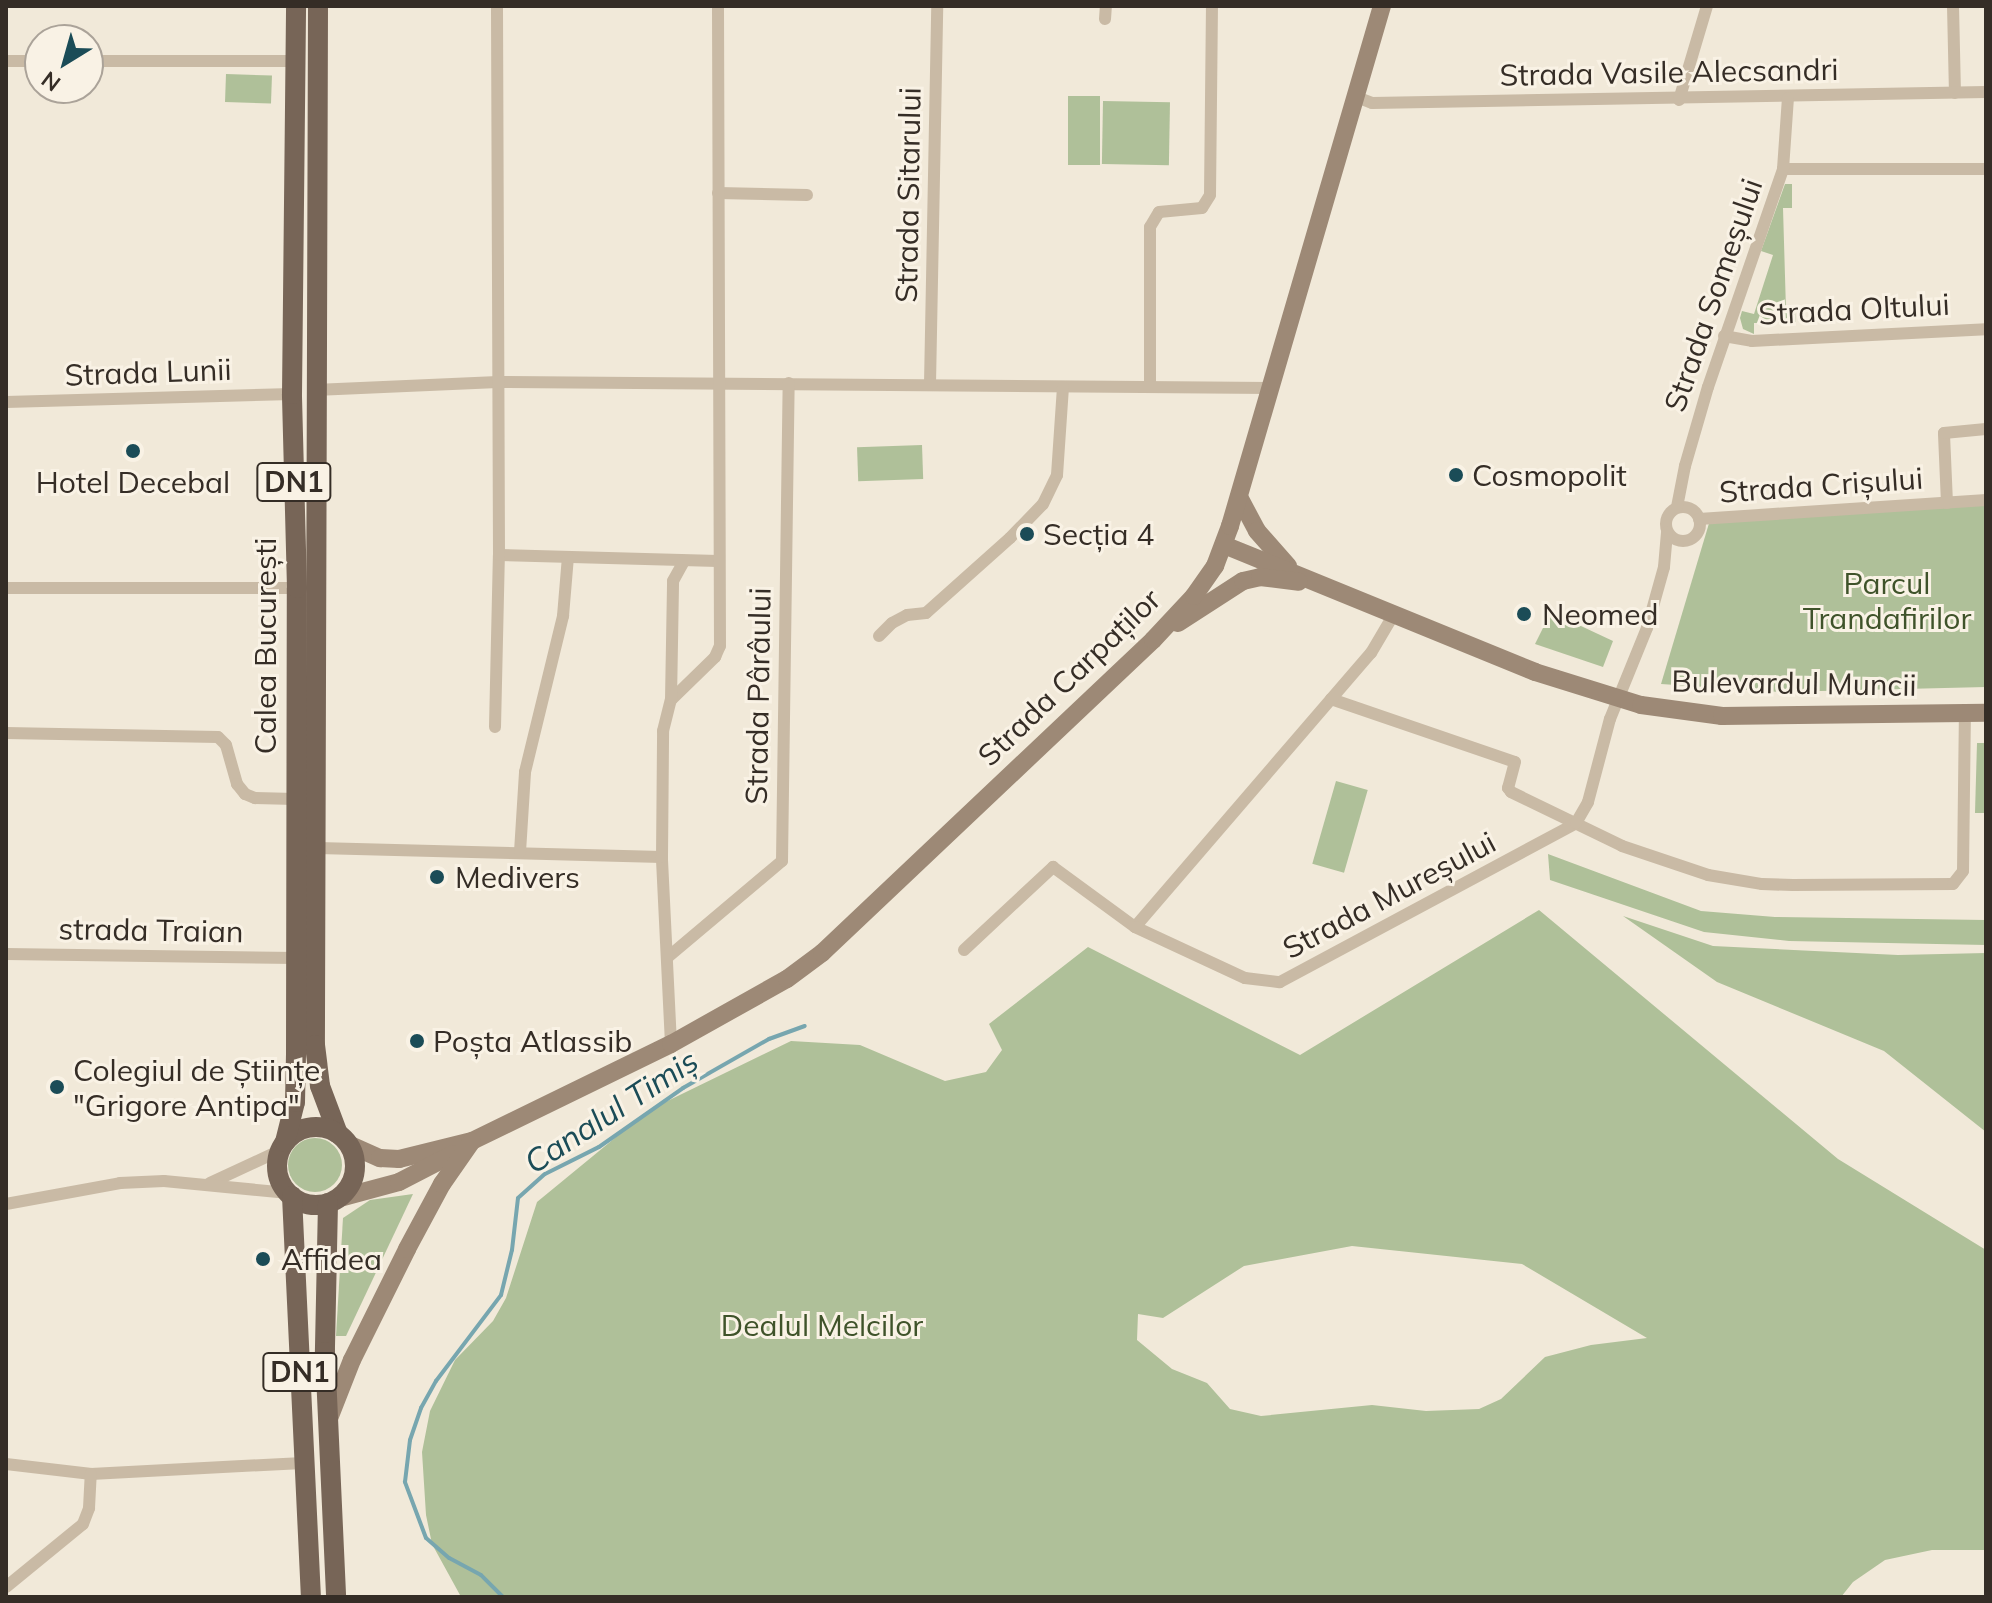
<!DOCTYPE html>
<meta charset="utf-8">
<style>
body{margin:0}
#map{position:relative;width:1992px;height:1603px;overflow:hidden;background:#f1e9d9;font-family:Mulish,sans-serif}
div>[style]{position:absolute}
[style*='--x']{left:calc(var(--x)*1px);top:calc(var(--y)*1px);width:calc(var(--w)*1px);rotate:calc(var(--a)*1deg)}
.green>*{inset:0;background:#afc099;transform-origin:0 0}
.round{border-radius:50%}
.stream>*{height:4px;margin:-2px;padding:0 2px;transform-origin:2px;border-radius:2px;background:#77a6af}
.street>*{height:12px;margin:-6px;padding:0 6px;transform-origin:6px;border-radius:6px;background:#c9baa5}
.street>.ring{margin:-6px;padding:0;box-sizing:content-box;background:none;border:12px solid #c9baa5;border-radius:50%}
.secondary>*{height:18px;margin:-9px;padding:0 9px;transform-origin:9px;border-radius:9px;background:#9d8976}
.primary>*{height:20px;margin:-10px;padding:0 10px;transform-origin:10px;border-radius:10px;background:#776557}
.primary>.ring{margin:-10px;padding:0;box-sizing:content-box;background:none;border:20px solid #776557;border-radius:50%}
.dots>*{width:22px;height:22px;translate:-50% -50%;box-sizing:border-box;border:4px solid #f9f2e5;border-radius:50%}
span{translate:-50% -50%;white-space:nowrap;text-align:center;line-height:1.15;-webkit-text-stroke:6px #f9f2e5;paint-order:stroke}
.shield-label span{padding:2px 6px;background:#f9f2e5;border:2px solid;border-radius:6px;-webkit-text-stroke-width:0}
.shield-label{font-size:28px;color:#352d26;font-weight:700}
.street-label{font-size:30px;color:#352d26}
.poi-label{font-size:30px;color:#352d26}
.left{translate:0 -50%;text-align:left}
.park-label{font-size:30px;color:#3f532a}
.water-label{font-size:32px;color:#1b4c57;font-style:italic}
.frame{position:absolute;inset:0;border:8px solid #352d26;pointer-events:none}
.north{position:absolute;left:24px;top:24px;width:80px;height:80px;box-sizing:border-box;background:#f9f2e5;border:2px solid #aba399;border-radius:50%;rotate:217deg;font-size:22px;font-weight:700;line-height:32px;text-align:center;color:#352d26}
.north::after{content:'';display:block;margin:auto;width:28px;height:36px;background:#1b4c57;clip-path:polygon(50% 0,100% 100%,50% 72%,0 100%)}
</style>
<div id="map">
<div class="green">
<i style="left:226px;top:74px;width:46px;height:28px;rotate:2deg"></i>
<i style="left:1068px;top:96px;width:32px;height:69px"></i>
<i style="left:1103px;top:101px;width:67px;height:63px;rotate:1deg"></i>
<i style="clip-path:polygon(1785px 184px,1792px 184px,1792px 208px,1783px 208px,1786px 310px,1795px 310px,1796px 322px,1754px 323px,1754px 334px,1743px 329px,1740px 318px,1742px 311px,1754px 314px,1773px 255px,1761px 251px)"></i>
<i style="left:922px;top:445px;width:34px;height:65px;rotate:88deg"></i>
<i style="clip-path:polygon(1986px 503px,1986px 687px,1780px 692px,1661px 684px,1710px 520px)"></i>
<i style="clip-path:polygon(1551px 612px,1613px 641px,1603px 667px,1535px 644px)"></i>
<i style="clip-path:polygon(1977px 743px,1986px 743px,1986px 813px,1975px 813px)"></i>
<i style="left:1336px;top:781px;width:33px;height:86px;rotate:16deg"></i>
<i style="clip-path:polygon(1548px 854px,1701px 911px,1775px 917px,1986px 920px,1986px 945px,1789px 941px,1704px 932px,1550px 880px)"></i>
<i style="clip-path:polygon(evenodd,1539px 910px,1838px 1159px,1986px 1250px,1986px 1550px,1932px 1550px,1885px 1560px,1853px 1582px,1841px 1597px,460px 1595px,432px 1544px,426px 1515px,422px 1452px,430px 1411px,455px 1360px,493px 1321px,506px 1298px,537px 1202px,649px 1110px,791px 1041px,860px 1045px,945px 1081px,986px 1072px,1002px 1050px,989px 1024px,1088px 947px,1300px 1055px,1539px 910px,1352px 1246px,1522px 1264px,1647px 1338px,1591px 1345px,1545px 1357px,1501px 1399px,1479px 1409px,1426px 1411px,1372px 1405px,1261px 1416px,1230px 1409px,1207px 1383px,1172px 1369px,1137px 1340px,1138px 1314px,1163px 1318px,1244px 1266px,1352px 1246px)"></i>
<i style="clip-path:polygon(1623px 916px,1713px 946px,1898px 955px,1986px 953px,1986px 1132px,1884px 1051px,1717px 982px)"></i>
<i class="round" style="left:288px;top:1138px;width:54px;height:54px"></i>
<i style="clip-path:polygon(413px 1194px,346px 1336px,336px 1336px,343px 1218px,370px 1200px)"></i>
</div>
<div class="stream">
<i style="--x:503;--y:1597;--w:31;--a:-135"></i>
<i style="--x:481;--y:1575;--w:36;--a:-152"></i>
<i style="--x:449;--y:1558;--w:30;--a:-139"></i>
<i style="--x:426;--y:1538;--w:60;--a:-110.6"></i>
<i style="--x:405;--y:1482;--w:42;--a:-83.2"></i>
<i style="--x:410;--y:1440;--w:34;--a:-71"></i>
<i style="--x:421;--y:1408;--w:31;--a:-61"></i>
<i style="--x:436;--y:1381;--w:108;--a:-52.9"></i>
<i style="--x:501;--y:1295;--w:46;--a:-76.3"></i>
<i style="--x:512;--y:1250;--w:52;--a:-83.4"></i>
<i style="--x:518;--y:1198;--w:36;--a:-42"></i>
<i style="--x:545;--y:1174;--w:60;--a:-26.6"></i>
<i style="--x:599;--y:1147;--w:103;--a:-35.1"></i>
<i style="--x:683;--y:1088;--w:99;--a:-29.7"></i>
<i style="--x:769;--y:1039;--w:38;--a:-20"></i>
</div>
<div class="street">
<i style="--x:1953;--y:6;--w:87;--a:88.7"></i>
<i style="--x:1105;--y:19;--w:13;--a:-86"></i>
<i style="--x:6;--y:61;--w:34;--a:0"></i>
<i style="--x:88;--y:61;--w:207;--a:0"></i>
<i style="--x:1354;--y:96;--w:19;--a:21"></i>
<i style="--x:1372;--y:103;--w:614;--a:-1.03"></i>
<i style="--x:1679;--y:100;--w:98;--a:-73.4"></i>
<i style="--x:1783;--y:169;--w:203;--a:0"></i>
<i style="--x:718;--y:193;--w:89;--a:1.3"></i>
<i style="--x:1724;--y:336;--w:28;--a:10"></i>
<i style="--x:1752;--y:341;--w:234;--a:-2.9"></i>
<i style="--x:930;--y:384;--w:378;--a:-88.9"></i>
<i style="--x:1150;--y:386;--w:159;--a:-90"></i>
<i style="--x:1150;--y:227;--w:17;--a:-59"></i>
<i style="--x:1159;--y:212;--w:43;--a:-5.3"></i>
<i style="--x:1202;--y:208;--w:15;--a:-58"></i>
<i style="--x:1210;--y:195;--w:189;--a:-89.4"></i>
<i style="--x:315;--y:390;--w:183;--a:-2.5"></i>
<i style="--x:498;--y:382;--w:772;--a:0.45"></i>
<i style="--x:6;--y:402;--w:286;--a:-1.6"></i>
<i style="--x:1947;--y:503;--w:70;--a:-92.5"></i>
<i style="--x:1944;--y:433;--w:42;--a:-5.4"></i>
<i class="ring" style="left:1666px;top:507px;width:22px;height:22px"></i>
<i style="--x:1677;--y:507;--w:42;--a:-79"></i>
<i style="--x:1685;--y:466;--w:82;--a:-73.8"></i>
<i style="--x:1708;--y:387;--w:231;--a:-71"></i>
<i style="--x:1783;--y:169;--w:71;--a:-86"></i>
<i style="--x:1699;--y:519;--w:288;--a:-3.8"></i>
<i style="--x:499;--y:555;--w:219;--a:1.6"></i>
<i style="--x:6;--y:588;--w:291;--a:0"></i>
<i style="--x:879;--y:636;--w:18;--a:-45"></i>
<i style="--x:892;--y:623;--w:17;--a:-28"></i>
<i style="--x:907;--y:615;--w:19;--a:-6"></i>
<i style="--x:926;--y:613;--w:113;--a:-41.8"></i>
<i style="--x:1010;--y:538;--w:47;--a:-45.9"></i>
<i style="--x:1043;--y:504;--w:32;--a:-64"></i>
<i style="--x:1057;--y:475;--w:88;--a:-86.1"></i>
<i style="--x:1331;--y:699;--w:194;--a:18.9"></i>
<i style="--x:1515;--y:762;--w:27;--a:105"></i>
<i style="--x:1508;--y:788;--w:5;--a:53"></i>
<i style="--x:1511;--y:792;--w:123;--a:25.9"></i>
<i style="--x:1622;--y:846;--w:91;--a:18.6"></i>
<i style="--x:1708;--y:875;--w:55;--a:9.5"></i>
<i style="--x:1762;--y:884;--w:31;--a:2"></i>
<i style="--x:1793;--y:885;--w:160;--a:-0.4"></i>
<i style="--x:1953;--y:884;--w:16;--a:-52"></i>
<i style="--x:1963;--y:871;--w:157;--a:-89.3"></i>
<i style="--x:671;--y:700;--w:62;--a:-44.3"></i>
<i style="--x:715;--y:657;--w:12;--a:-66"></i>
<i style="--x:720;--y:646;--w:640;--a:-90.18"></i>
<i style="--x:495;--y:727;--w:172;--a:-88.7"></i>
<i style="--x:499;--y:555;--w:549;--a:-90.21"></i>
<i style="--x:6;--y:733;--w:212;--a:1.1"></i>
<i style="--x:218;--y:737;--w:11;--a:45"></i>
<i style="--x:226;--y:745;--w:41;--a:74.2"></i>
<i style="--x:237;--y:784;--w:13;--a:51"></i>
<i style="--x:245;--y:794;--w:11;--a:22"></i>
<i style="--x:255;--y:798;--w:40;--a:1.4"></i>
<i style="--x:318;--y:848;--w:344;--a:1.5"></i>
<i style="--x:520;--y:852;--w:80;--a:-86.4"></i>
<i style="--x:525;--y:772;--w:161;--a:-76.3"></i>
<i style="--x:563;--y:616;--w:59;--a:-85.2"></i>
<i style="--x:1135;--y:927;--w:362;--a:-49.3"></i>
<i style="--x:1371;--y:653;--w:45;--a:-59.5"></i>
<i style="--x:964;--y:950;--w:122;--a:-43"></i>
<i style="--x:1053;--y:867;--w:102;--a:36.2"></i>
<i style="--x:1135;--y:927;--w:121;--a:24.9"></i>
<i style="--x:1245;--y:978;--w:35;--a:7"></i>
<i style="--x:1280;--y:982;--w:336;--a:-28.2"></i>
<i style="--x:1576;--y:823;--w:24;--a:-60"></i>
<i style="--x:1588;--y:802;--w:86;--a:-75.2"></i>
<i style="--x:1610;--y:719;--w:98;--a:-67.9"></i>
<i style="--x:1647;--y:628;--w:63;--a:-74.4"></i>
<i style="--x:1664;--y:567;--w:35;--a:-85"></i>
<i style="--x:6;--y:954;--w:290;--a:0.8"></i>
<i style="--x:668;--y:957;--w:149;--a:-40.1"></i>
<i style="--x:782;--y:861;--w:478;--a:-89.2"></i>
<i style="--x:671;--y:1044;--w:187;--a:-92.8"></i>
<i style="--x:662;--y:857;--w:126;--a:-89.5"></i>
<i style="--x:663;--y:731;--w:32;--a:-76"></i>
<i style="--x:671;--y:700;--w:119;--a:-89"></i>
<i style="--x:673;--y:581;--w:23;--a:-61"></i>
<i style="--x:210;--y:1183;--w:76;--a:-24.9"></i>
<i style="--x:6;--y:1204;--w:116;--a:-10.4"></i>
<i style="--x:120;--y:1183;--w:44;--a:-2.6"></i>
<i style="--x:164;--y:1181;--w:125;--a:5.5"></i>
<i style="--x:6;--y:1464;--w:86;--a:6.7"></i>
<i style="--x:91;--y:1474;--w:212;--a:-3"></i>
<i style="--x:6;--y:1587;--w:99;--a:-39.3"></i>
<i style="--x:83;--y:1524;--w:17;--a:-69"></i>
<i style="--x:89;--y:1508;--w:34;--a:-87"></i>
</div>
<div class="secondary">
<i style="--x:1239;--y:497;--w:38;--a:62"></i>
<i style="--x:1257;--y:531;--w:47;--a:48.5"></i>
<i style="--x:1224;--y:545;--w:336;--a:22.2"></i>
<i style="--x:1535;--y:672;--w:111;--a:17.3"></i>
<i style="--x:1641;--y:705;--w:82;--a:7.7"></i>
<i style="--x:1722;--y:716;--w:264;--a:-0.7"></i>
<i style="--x:1178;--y:623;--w:77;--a:-32.9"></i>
<i style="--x:1243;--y:581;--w:17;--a:-13"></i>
<i style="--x:1260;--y:577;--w:39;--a:7"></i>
<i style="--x:348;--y:1144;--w:35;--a:24"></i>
<i style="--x:380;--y:1158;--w:19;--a:3"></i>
<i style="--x:399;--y:1159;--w:75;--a:-13.9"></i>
<i style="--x:472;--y:1141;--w:221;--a:-26"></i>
<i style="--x:671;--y:1044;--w:133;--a:-29.3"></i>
<i style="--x:787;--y:979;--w:44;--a:-36.6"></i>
<i style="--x:822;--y:953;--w:456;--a:-43.4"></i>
<i style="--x:1153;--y:640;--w:60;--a:-47"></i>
<i style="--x:1194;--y:596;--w:37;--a:-55"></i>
<i style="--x:1215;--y:566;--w:43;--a:-69.4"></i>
<i style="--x:1230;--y:526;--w:542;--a:-73.71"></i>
<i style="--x:336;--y:1199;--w:65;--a:-15.1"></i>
<i style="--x:399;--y:1182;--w:61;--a:-27.4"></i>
<i style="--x:330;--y:1416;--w:60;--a:-68.6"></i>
<i style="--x:352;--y:1360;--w:124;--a:-63.6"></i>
<i style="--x:407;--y:1249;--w:74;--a:-61.7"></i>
<i style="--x:442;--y:1184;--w:52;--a:-55.1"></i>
</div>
<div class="primary">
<i style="--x:318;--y:6;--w:1039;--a:90.17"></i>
<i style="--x:315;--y:1045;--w:41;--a:83"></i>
<i style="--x:320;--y:1086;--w:51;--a:69.4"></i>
<i class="ring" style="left:277px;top:1127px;width:58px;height:58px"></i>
<i style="--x:285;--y:1142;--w:41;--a:-76"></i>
<i style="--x:295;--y:1102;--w:49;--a:-88.8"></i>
<i style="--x:296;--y:1053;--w:465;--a:-89.9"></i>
<i style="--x:297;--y:588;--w:194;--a:-91.5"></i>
<i style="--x:292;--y:394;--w:388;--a:-89.4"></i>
<i style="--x:292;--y:1196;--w:401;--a:87.3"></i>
<i style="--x:328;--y:1203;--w:149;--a:91.2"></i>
<i style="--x:325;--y:1352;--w:245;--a:87.4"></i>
</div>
<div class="dots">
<i style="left:133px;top:451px;background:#1b4c57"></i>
<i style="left:1456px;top:475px;background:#1b4c57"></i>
<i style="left:1027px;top:534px;background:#1b4c57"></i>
<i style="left:1524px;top:614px;background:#1b4c57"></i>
<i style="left:437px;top:877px;background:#1b4c57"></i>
<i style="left:417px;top:1041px;background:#1b4c57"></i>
<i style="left:57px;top:1087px;background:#1b4c57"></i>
<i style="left:263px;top:1259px;background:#1b4c57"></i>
</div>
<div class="shield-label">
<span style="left:294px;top:482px">DN1</span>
<span style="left:300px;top:1372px">DN1</span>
</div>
<div class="street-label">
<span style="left:1669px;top:72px;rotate:-1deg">Strada Vasile Alecsandri</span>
<span style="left:908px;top:195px;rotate:-89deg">Strada Sitarului</span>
<span style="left:1713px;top:295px;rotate:-71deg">Strada Someșului</span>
<span style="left:1854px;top:309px;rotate:-3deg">Strada Oltului</span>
<span style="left:148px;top:372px;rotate:-2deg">Strada Lunii</span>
<span style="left:1821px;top:485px;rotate:-4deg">Strada Crișului</span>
<span style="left:265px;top:646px;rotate:-90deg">Calea București</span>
<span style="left:1069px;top:677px;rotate:-44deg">Strada Carpaților</span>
<span style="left:1794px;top:683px;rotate:1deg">Bulevardul Muncii</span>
<span style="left:758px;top:696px;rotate:-89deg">Strada Pârâului</span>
<span style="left:1389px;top:895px;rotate:-28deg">Strada Mureșului</span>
<span style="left:151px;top:930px;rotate:1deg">strada Traian</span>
</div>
<div class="poi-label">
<span class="left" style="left:1472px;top:475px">Cosmopolit</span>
<span style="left:133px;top:482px">Hotel Decebal</span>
<span class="left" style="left:1043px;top:534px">Secția 4</span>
<span class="left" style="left:1542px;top:614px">Neomed</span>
<span class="left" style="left:455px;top:877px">Medivers</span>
<span class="left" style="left:433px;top:1041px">Poșta Atlassib</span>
<span class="left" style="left:73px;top:1087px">Colegiul de Științe<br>"Grigore Antipa"</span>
<span class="left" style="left:281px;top:1259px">Affidea</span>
</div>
<div class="park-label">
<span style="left:1887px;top:600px">Parcul<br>Trandafirilor</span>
<span style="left:822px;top:1325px">Dealul Melcilor</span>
</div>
<div class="water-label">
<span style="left:611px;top:1111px;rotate:-33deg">Canalul Timiș</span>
</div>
<div class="frame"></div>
<div class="north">N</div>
</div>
